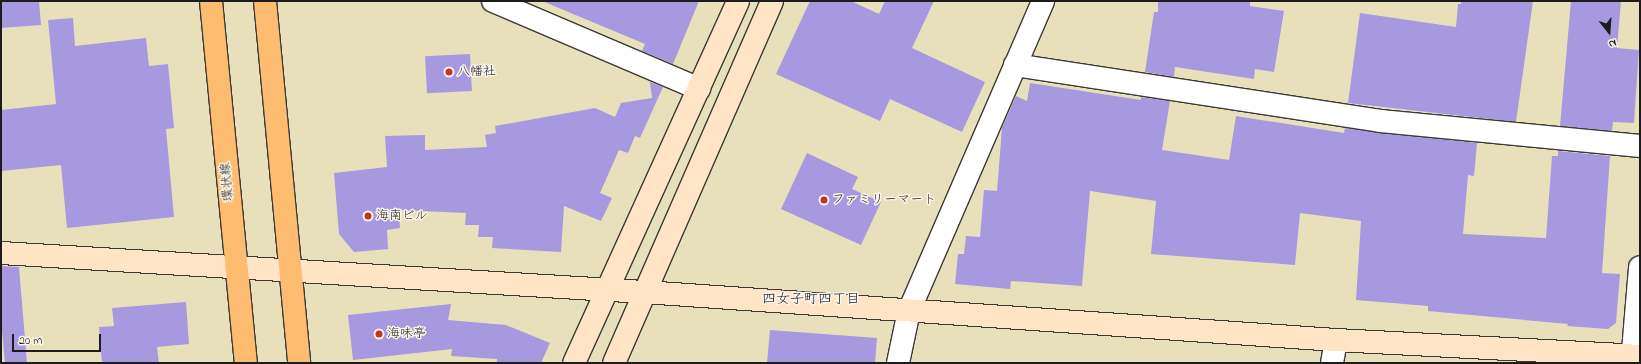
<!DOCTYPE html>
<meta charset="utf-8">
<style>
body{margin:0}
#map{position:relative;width:1641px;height:364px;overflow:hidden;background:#e8e0bb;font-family:"Indie Flower","Klee One",sans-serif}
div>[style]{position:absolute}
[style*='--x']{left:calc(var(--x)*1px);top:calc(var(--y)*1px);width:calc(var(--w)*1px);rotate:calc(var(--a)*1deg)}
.building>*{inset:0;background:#a799df;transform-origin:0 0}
.roads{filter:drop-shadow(1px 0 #3b3934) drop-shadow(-1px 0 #3b3934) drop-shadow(0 1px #3b3934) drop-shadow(0 -1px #3b3934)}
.street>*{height:22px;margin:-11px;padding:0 11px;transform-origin:11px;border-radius:11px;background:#fff}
.secondary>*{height:22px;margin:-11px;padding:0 11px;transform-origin:11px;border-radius:11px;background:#ffe4c6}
.primary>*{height:22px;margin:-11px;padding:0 11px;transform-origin:11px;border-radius:11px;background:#febc70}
.dots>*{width:11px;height:11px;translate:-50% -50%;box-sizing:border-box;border:2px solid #fbf7ec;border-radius:50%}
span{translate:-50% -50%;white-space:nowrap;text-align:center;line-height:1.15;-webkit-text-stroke:3px #fbf7ec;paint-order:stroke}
.poi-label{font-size:13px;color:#1c1c1c}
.left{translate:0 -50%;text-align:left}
.street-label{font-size:13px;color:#1c1c1c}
.neighbourhood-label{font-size:14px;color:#1c1c1c}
.frame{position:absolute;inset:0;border:2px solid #1c1c1c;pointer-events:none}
.north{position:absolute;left:1589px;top:12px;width:40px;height:40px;-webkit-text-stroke:3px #fbf7ec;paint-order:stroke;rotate:163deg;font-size:11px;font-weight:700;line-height:16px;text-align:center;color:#1c1c1c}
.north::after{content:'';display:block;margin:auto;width:14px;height:18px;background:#1c1c1c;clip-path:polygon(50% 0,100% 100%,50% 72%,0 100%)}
.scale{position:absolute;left:12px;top:334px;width:89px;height:18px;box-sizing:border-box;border:2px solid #1c1c1c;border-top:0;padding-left:5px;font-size:12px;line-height:14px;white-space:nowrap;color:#1c1c1c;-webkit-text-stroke:3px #fbf7ec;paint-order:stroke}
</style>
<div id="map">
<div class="building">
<i style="clip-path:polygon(1px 1px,39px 1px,41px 25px,1px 28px)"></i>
<i style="clip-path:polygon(542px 1px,699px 1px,673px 64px,642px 51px,645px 44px)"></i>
<i style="clip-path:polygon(810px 1px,851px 1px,879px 14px,885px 1px,934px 1px,912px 48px,985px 82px,962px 132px,890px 99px,880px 121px,776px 74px)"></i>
<i style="clip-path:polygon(1158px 1px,1250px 1px,1250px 6px,1284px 11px,1274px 72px,1255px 69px,1254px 79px,1175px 67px,1174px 77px,1145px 72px,1154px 12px,1158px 12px)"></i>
<i style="clip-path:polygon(1461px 1px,1533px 1px,1516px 122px,1348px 103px,1360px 13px,1456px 27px,1458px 4px,1461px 4px)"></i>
<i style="clip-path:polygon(1571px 1px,1621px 1px,1617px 48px,1639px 50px,1634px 123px,1613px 122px,1612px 131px,1560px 126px)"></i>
<i style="clip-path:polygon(73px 18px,75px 46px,146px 38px,149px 66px,168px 64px,174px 128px,166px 129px,174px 217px,67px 228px,61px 165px,1px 171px,1px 110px,56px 104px,48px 20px)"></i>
<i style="left:470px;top:54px;width:37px;height:45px;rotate:87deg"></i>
<i style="clip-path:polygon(650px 82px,663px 87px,640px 138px,635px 136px,628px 153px,619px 150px,600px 193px,612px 198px,601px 221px,564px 206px,561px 252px,492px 248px,493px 237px,478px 237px,479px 225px,465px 225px,466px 213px,399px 210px,400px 228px,387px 230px,388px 249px,354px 252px,339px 234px,334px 173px,387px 167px,385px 136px,425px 135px,425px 150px,487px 147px,485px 135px,496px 133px,495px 126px,595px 108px,615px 117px,621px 103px,652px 98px)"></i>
<i style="clip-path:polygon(1030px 83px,1141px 100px,1141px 97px,1170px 101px,1162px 150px,1229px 160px,1236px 116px,1344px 133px,1345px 128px,1477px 143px,1474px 176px,1468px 175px,1463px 234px,1546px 238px,1552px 156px,1558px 156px,1558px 151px,1610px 156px,1602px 273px,1620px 274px,1616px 323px,1608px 329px,1567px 326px,1568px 324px,1428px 311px,1428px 306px,1356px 300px,1361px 221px,1300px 213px,1295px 265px,1151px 254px,1156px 201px,1090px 191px,1082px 286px,1011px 281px,1010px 289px,955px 284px,958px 254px,964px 254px,966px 236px,980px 237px,984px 190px,997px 191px,1002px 128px,1016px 96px,1027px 101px)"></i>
<i style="clip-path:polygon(807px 153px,858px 177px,852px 189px,881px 202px,861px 245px,781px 209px)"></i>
<i style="clip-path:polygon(1px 266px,19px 267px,27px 363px,5px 363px,1px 321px)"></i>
<i style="clip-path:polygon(186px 302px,189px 344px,157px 347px,159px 363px,102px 363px,99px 327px,114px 326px,112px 308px)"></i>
<i style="clip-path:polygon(451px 304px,448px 320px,506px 325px,550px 343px,541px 363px,497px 363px,497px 359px,451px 356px,452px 349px,353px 360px,348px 315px)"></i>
<i style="clip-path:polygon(770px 330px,877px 338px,875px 363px,767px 363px)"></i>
</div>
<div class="roads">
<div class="street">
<i style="--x:493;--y:1;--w:224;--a:23.1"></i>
<i style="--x:1015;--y:65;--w:370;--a:8.7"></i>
<i style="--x:1381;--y:121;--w:260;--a:5.5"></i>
<i style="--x:898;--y:363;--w:53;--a:-78.1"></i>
<i style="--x:909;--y:311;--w:338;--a:-66.6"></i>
<i style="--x:1332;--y:363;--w:23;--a:-80"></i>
<i style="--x:1632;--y:363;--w:96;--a:-85.2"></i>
</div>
<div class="secondary">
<i style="--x:1;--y:253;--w:644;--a:3.47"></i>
<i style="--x:644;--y:292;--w:694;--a:3.97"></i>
<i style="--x:1336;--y:340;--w:304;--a:3"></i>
<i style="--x:574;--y:363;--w:397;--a:-65.6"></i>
<i style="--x:614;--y:363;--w:395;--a:-66.4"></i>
</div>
<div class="primary">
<i style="--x:211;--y:1;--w:364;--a:84.5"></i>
<i style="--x:265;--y:1;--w:364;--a:84.6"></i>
</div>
</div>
<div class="dots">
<i style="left:449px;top:72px;background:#c8321e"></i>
<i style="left:824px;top:200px;background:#c8321e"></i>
<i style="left:368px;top:216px;background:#c8321e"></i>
<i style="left:379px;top:334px;background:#c8321e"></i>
</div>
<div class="poi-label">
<span class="left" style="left:457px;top:72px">八幡社</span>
<span class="left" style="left:832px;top:200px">ファミリーマート</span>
<span class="left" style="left:376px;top:216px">海南ビル</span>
<span class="left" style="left:387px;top:334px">海味亭</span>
</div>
<div class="street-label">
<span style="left:228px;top:182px;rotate:-95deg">環状線</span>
</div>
<div class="neighbourhood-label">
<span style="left:811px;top:300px">四女子町四丁目</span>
</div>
<div class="frame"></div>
<div class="north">N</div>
<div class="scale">20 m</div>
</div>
